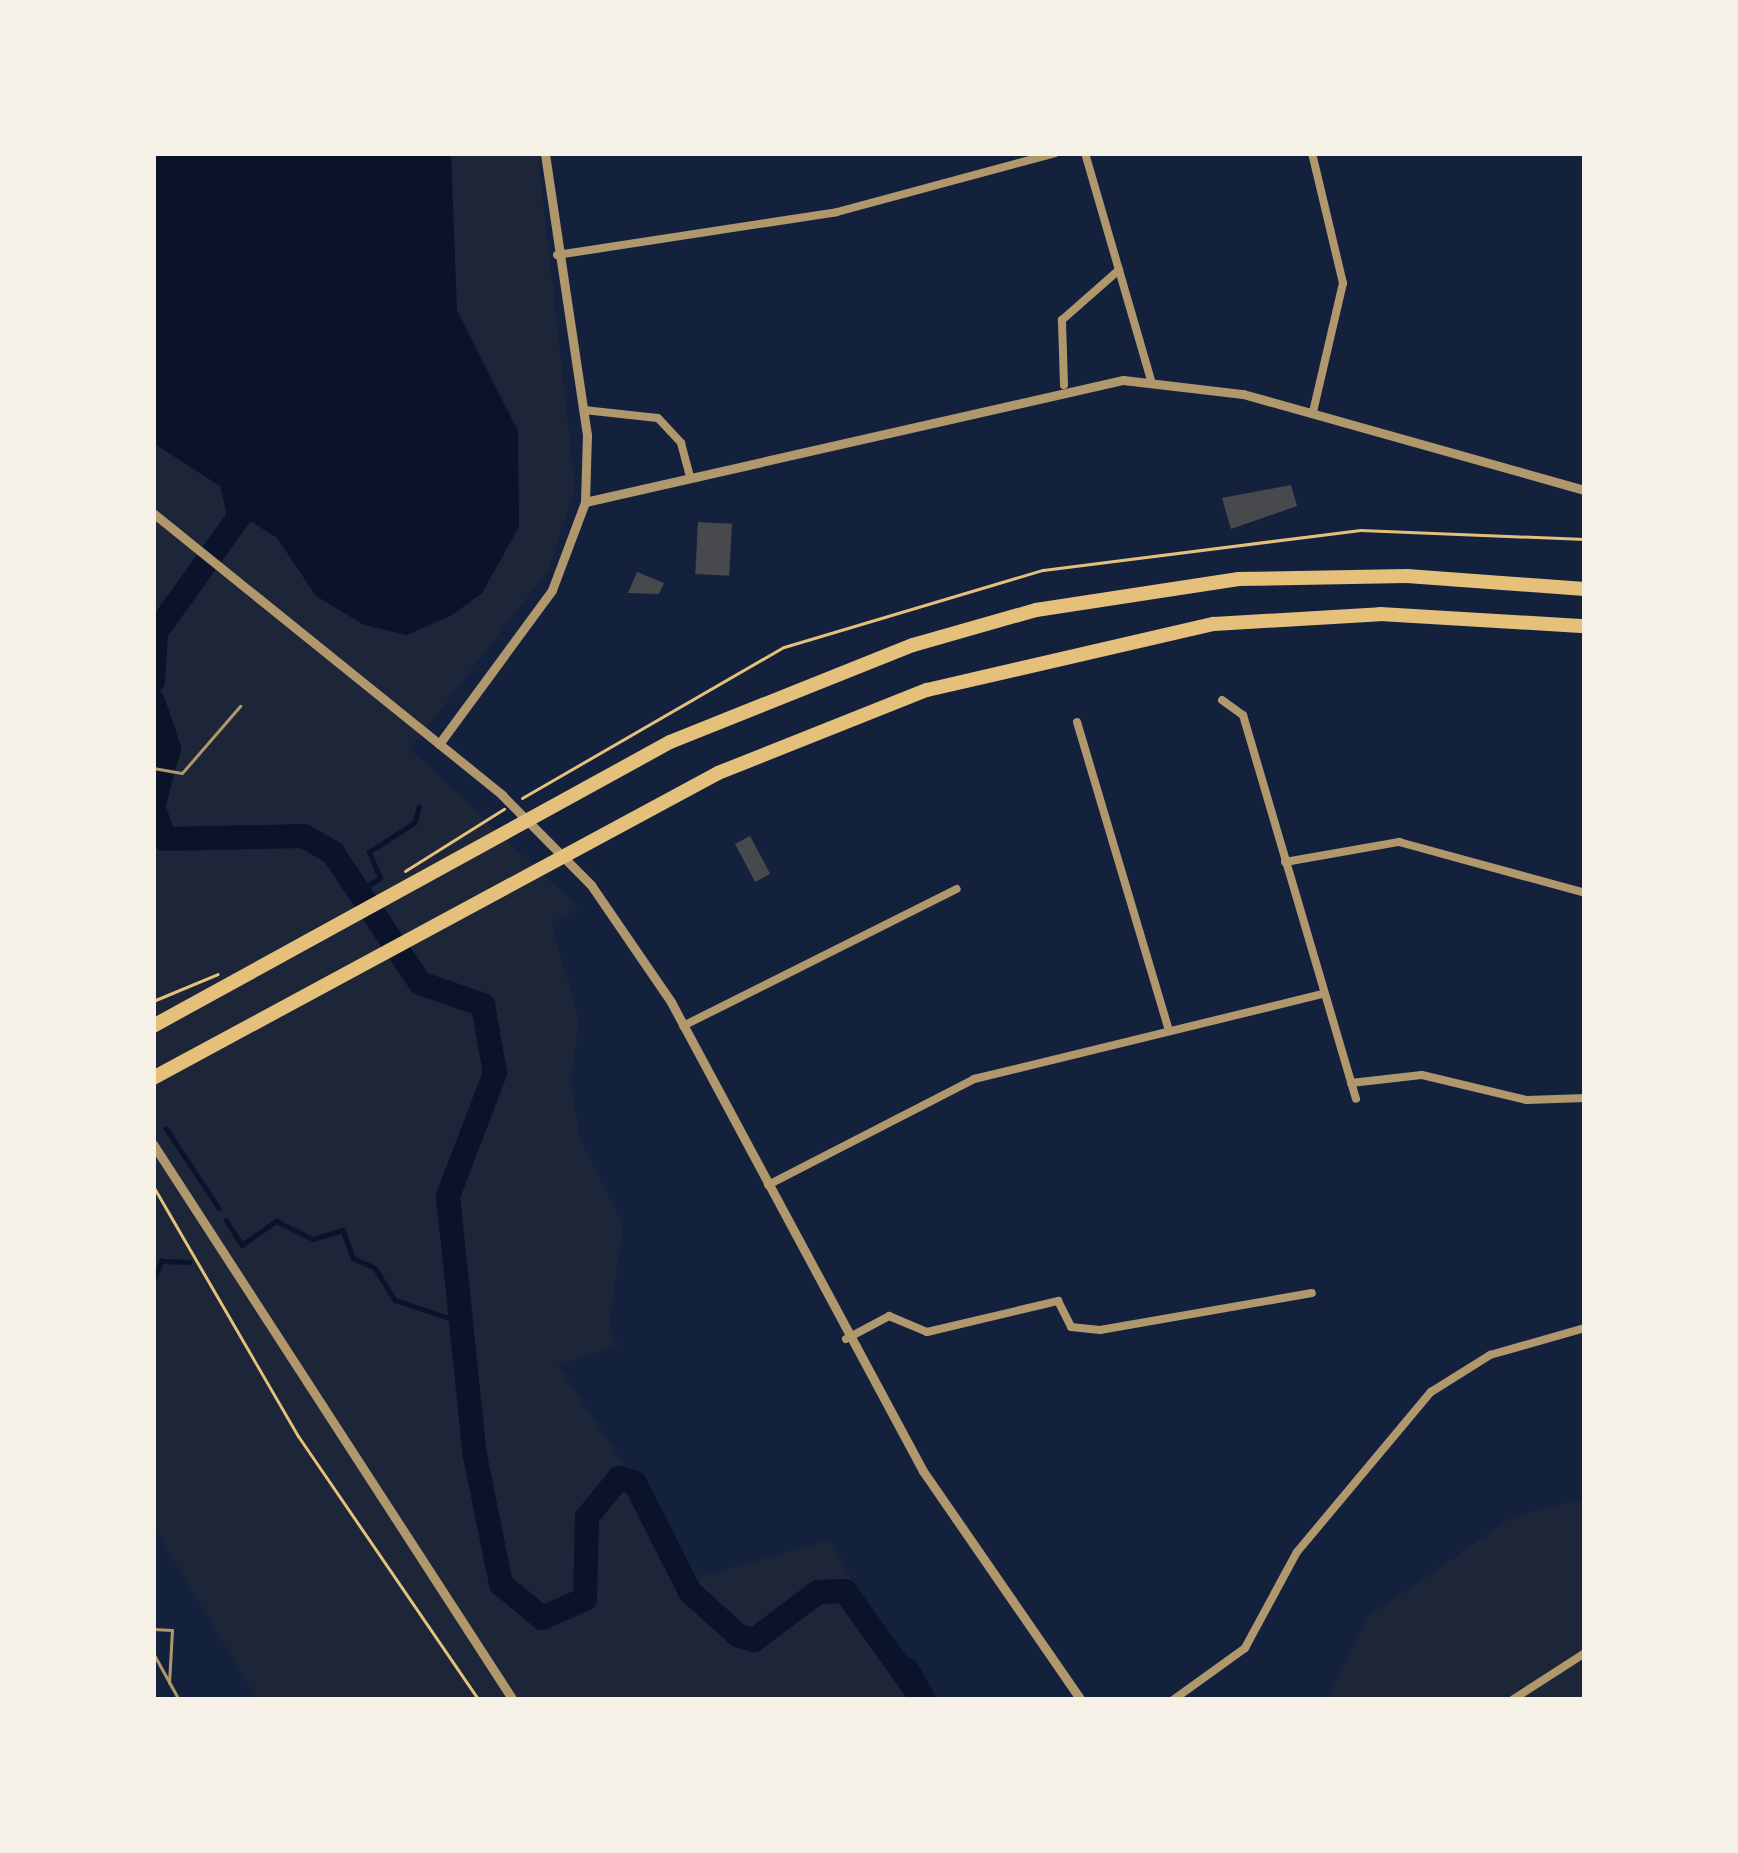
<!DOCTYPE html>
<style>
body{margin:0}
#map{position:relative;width:1738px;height:1853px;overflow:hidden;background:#14213d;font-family:Roboto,sans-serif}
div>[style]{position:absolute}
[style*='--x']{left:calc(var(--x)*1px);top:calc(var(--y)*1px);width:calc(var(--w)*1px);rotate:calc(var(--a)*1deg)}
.green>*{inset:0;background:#1d2539}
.water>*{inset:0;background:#0b132b}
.stream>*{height:4.5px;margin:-2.25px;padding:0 2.25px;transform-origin:2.25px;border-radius:2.25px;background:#0b132b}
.river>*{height:24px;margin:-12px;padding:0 12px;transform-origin:12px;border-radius:12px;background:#0b132b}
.building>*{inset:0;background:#48494c;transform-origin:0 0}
.path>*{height:3px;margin:-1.5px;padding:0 1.5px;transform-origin:1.5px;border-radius:1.5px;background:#e5c07b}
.service>*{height:3px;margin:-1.5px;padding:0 1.5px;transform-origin:1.5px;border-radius:1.5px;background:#b1986c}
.minor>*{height:8px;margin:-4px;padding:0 4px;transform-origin:4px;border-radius:4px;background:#b1986c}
.tertiary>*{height:9px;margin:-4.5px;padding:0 4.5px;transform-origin:4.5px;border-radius:4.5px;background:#b1986c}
.motorway>*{height:14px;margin:-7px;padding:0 7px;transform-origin:7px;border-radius:7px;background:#e5c07b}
span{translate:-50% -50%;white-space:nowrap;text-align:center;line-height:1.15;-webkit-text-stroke:9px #f6f1e7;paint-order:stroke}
.frame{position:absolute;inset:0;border:156px solid #f6f1e7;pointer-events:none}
</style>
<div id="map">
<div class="green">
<i style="clip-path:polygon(153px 153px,538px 153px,575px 488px,549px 569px,410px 749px,579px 908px,551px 923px,579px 1020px,571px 1083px,580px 1139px,623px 1225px,609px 1325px,617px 1345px,558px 1366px,699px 1577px,830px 1540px,916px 1700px,258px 1700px,153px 1525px)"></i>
<i style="clip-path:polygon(1585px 1498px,1585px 1700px,1327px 1700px,1369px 1616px,1513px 1517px)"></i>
</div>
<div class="water">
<i style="clip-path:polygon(153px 153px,451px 153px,457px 310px,518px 431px,519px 527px,482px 593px,452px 615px,407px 635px,364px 625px,316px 596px,277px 538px,228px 507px,220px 486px,153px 443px)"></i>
<i style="clip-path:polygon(898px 1653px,916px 1661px,938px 1700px,910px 1700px)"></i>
</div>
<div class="stream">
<i style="--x:357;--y:892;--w:27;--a:-31"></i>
<i style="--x:380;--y:878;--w:28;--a:-113"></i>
<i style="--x:369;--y:852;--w:54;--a:-32.8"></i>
<i style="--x:414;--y:823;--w:17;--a:-73"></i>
<i style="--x:166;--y:1128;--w:96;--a:56.5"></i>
<i style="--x:226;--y:1220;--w:30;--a:57"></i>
<i style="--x:242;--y:1245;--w:42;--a:-35.2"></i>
<i style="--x:276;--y:1221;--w:41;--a:25.9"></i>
<i style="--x:313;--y:1239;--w:31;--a:-17"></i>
<i style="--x:343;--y:1230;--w:30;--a:70"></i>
<i style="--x:353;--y:1258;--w:24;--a:24"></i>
<i style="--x:375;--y:1268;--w:38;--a:58"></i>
<i style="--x:395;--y:1300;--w:76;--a:18.4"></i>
<i style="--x:153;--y:1281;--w:22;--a:-68"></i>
<i style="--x:161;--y:1261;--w:28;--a:2"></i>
</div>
<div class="river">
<i style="--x:153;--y:681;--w:49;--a:-86.5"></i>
<i style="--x:156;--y:632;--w:142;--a:-54.2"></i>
<i style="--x:239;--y:517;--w:32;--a:-101"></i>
<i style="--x:153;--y:701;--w:50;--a:71.2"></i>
<i style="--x:169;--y:748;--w:61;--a:105.2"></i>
<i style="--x:153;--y:807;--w:34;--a:69"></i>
<i style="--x:165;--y:839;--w:139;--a:-1.2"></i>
<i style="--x:304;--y:836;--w:34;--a:30"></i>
<i style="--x:333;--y:853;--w:156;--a:56.2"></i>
<i style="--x:420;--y:983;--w:67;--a:19.2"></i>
<i style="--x:483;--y:1005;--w:69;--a:80"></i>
<i style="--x:495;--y:1073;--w:132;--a:110.9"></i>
<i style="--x:448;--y:1196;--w:261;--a:84.1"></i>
<i style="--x:475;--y:1456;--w:131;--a:78.5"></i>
<i style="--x:501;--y:1584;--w:53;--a:39.7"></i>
<i style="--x:542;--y:1618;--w:47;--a:-23.8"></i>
<i style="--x:585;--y:1599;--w:82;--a:-88.6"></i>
<i style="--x:587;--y:1517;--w:50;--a:-50.6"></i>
<i style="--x:619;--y:1478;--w:17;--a:17"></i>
<i style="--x:635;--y:1483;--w:122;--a:63.2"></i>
<i style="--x:690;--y:1592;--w:66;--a:41.9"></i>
<i style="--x:739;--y:1636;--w:16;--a:15"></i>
<i style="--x:754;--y:1640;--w:80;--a:-36.9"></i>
<i style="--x:818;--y:1592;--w:27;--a:-2"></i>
<i style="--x:845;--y:1591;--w:134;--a:54.4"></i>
</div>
<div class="building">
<i style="clip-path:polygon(1291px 485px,1297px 506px,1231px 529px,1222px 498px)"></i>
<i style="left:698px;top:522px;width:34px;height:52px;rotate:3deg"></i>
<i style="clip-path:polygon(637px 572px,664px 583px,659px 594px,628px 593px)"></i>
<i style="left:750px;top:836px;width:43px;height:17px;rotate:62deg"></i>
</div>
<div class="path">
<i style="--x:522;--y:798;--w:302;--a:-30"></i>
<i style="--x:784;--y:647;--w:270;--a:-16.6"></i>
<i style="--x:1043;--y:570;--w:320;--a:-7.2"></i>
<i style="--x:1360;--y:530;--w:225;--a:2.3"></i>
<i style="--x:405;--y:871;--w:117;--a:-32.1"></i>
<i style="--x:153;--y:1001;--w:70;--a:-22.6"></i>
<i style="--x:153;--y:1186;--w:289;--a:59.9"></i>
<i style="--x:298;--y:1436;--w:320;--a:55.6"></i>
</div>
<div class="service">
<i style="--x:153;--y:768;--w:29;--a:10"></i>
<i style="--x:182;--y:773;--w:89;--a:-49.1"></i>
<i style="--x:153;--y:1629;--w:19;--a:3"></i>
<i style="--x:172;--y:1630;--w:53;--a:93.2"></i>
<i style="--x:153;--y:1653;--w:54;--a:61"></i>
</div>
<div class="minor">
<i style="--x:1085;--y:153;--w:236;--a:73.8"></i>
<i style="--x:1312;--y:153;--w:134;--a:76.6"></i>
<i style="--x:1343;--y:283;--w:132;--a:103.1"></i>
<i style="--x:557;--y:255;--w:283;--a:-8.7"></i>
<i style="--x:837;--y:212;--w:226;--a:-15.1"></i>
<i style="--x:1064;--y:385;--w:65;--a:-91.8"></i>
<i style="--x:1062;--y:320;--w:76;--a:-41.3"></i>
<i style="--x:584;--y:410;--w:74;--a:6.2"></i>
<i style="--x:658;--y:418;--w:34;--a:47"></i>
<i style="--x:681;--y:443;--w:35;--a:75"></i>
<i style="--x:1222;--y:700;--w:26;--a:36"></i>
<i style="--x:1243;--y:715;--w:400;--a:73.6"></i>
<i style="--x:1077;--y:722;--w:322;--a:73.4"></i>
<i style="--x:1285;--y:862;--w:116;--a:-10"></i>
<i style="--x:1399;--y:842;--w:193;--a:15.3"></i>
<i style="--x:683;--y:1026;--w:306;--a:-26.6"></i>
<i style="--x:1351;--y:1083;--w:71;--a:-6.4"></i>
<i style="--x:1422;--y:1075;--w:108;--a:13.4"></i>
<i style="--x:1527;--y:1100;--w:58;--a:-2"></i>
<i style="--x:768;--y:1185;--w:232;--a:-27.2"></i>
<i style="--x:974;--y:1079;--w:360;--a:-13.7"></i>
<i style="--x:846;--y:1339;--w:49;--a:-28.1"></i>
<i style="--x:889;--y:1316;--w:41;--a:22.8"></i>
<i style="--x:927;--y:1332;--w:135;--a:-13.3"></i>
<i style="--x:1058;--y:1301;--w:29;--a:63"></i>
<i style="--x:1071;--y:1327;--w:29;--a:6"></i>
<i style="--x:1100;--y:1330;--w:215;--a:-9.9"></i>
<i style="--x:1173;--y:1700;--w:89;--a:-35.8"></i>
<i style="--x:1245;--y:1648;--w:109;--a:-61.6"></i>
<i style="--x:1297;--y:1552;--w:209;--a:-50.1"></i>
<i style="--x:1431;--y:1392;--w:70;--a:-32.1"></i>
<i style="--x:1490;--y:1355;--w:99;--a:-15.9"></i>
<i style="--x:1512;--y:1700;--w:87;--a:-32.8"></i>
</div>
<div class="tertiary">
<i style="--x:585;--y:502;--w:552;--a:-12.78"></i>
<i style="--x:1123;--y:380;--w:121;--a:6.7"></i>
<i style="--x:1243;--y:394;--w:355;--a:15.7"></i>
<i style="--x:153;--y:513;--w:449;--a:38.9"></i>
<i style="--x:502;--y:795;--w:127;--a:45.3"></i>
<i style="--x:591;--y:885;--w:142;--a:55.6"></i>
<i style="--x:671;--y:1002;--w:532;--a:61.75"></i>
<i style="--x:923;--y:1471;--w:278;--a:55.4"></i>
<i style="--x:439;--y:744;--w:191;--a:-53.7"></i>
<i style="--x:552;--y:590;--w:94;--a:-69.4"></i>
<i style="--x:585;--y:502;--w:67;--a:-88.3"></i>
<i style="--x:587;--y:435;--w:285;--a:-98.5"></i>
<i style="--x:153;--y:1144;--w:662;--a:57.08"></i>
</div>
<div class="motorway">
<i style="--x:153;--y:1026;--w:590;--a:-28.78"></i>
<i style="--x:670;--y:742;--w:262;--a:-21.8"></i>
<i style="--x:913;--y:645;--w:128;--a:-15.9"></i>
<i style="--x:1036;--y:610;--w:205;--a:-8.7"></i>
<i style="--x:1239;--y:579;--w:168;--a:-1"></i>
<i style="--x:1407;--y:576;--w:178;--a:4.2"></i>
<i style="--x:153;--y:1078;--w:642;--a:-28.36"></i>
<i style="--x:718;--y:773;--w:225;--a:-21.7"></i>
<i style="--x:927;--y:690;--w:294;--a:-13"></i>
<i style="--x:1214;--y:624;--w:166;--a:-3.4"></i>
<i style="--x:1380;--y:614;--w:205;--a:3.4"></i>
</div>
<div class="frame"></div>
</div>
